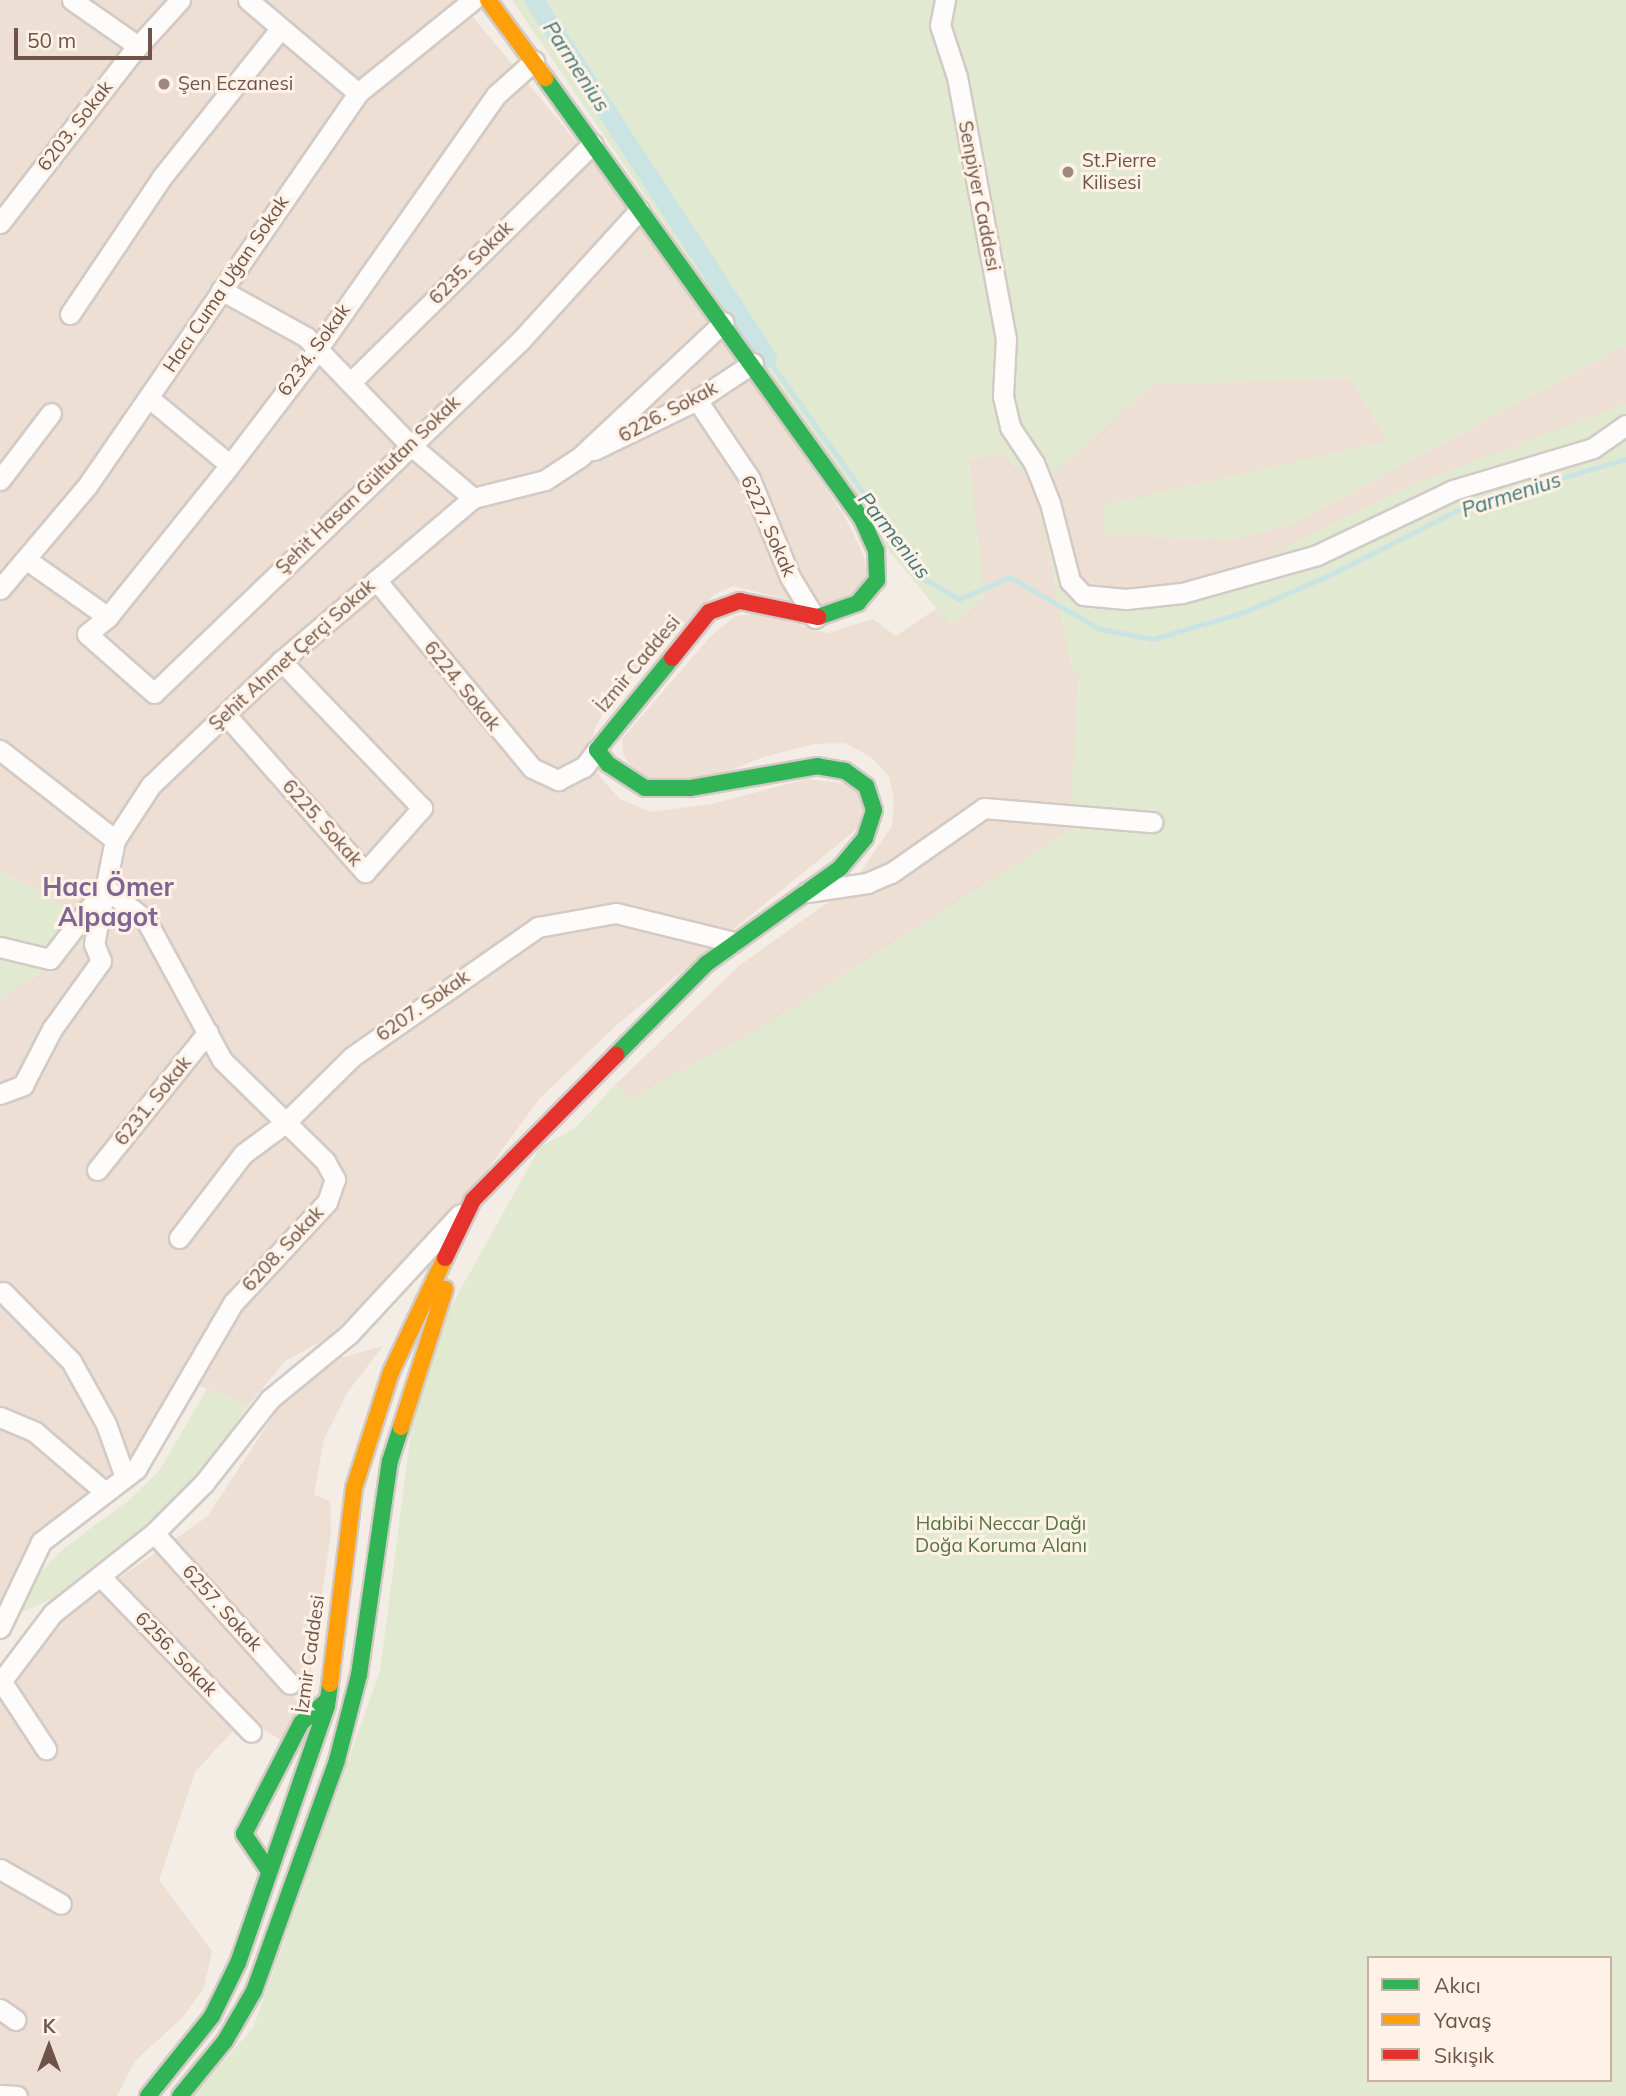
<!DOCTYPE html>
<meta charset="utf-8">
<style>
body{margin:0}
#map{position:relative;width:1626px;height:2096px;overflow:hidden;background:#f4ede6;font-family:Mulish,sans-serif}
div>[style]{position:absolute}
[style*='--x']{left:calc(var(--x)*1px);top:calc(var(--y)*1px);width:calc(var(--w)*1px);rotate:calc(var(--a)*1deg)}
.residential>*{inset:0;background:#eddfd3}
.green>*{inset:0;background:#e2e9d1}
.stream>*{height:5px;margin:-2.5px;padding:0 2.5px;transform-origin:2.5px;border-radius:2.5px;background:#c9e4e3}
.canal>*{height:19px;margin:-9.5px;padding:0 9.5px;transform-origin:9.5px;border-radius:9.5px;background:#c9e4e3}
.roads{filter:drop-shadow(2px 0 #d3cac5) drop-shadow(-2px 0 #d3cac5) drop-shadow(0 2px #d3cac5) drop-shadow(0 -2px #d3cac5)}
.street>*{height:19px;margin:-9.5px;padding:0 9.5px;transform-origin:9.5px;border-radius:9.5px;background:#fdfcfb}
.fast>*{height:16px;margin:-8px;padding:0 8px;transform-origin:8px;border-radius:8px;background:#30b455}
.slow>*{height:16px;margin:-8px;padding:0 8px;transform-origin:8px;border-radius:8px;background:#ff9f0a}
.jam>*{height:16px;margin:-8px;padding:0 8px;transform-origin:8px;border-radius:8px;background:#e5322d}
.dots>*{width:19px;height:19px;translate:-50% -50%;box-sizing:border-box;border:4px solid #fef2e6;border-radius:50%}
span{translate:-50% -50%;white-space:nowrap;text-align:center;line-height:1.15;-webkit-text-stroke:6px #fef2e6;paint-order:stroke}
.poi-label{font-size:19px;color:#6f5349}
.left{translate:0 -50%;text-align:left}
.street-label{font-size:19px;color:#6f5349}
.park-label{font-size:19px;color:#577542}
.water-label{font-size:21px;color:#42787b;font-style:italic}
.district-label{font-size:26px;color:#7e6592;font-weight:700}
.legend{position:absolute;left:1367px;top:1956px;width:245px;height:126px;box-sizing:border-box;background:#fef2e6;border:2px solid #c5b2a7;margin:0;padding:9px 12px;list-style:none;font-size:21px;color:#6f5349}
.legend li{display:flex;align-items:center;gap:14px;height:35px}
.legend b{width:35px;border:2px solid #c5b2a7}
.north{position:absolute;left:14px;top:2012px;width:70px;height:70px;-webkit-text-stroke:5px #fef2e6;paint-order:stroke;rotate:0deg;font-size:19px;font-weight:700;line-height:28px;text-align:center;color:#6f5349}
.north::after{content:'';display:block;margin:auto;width:24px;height:32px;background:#6f5349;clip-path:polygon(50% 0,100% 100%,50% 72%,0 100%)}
.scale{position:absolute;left:14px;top:28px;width:138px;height:32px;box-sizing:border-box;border:4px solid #6f5349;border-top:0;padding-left:9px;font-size:21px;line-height:24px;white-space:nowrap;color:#6f5349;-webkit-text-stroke:5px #fef2e6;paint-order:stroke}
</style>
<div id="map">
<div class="residential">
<i style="clip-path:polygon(0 0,459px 0,664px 248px,845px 517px,864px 556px,867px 578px,856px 596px,821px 608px,733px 586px,714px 595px,613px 695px,594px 730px,592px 758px,601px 778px,620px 799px,650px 812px,711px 804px,807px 779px,852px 784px,865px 796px,859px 827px,619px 1023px,540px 1098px,465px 1200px,335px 1334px,285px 1361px,248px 1406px,200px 1386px,144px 1454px,37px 1541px,0 1633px,0 999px,106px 930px,0 871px)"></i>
<i style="clip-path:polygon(1626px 345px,1626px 404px,1310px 550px,1102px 602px,1082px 593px,1052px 474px,1153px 384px,1351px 378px,1387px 441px,1105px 534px,1230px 540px,1290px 525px)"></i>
<i style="clip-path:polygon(1005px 453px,1032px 474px,1073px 670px,1261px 616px,1184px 873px,640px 1112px,616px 1084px,740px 965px,851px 886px,892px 826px,894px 800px,889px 776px,871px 757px,845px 743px,814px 744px,764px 757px,692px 785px,643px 782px,624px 756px,622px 739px,711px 636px,735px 616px,759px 613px,827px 633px,873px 619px,896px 636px,937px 608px,950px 625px,969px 459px)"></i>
<i style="clip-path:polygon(383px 1346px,347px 1393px,324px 1439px,314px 1495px,330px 1501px,331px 1533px,307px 1698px,289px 1745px,245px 1718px,195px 1772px,159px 1880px,212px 1951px,204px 1988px,183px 2017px,135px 2061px,117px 2096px,0 2096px,0 1678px,83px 1603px,207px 1517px,287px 1395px,323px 1363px)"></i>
</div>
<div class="green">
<i style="clip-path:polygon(evenodd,512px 0,1626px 0,1626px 345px,1290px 525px,1230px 540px,1104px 534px,1103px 505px,1387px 441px,1351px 378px,1153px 384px,1052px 475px,1082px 592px,1103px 602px,1238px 570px,1419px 482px,1626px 404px,1626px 2096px,193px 2096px,253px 2028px,380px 1671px,420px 1362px,540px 1147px,575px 1128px,616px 1084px,629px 1099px,757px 1030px,1069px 830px,1079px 669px,1072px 670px,1032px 474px,1013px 467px,1005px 453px,969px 459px,985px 599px,950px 625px,872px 530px,512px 0,1369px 1958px,1610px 1958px,1610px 2080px,1369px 2080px,1369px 1958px)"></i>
<i style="clip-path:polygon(0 871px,106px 930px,0 999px)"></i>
<i style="clip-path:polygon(207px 1389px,248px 1406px,191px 1486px,152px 1529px,53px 1599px,21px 1612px,38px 1574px,63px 1549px,130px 1499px,159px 1471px)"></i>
</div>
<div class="stream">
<i style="--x:767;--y:358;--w:273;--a:54.4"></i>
<i style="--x:926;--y:580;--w:38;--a:30"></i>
<i style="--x:959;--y:599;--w:56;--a:-23.3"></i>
<i style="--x:1010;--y:577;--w:103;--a:30.3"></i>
<i style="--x:1099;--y:629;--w:55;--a:10.5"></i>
<i style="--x:1153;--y:639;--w:95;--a:-16.5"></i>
<i style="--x:1244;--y:612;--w:86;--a:-23.3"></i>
<i style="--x:1323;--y:578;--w:165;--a:-26.7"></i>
<i style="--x:1470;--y:504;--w:162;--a:-16.1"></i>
</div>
<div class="canal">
<i style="--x:534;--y:0;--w:427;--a:56.9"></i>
</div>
<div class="roads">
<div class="street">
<i style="--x:72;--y:0;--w:80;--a:34.9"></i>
<i style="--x:248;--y:0;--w:144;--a:40.2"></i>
<i style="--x:945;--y:0;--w:25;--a:101"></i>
<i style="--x:940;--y:25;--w:55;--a:71.9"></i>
<i style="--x:957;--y:77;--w:266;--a:79.4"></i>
<i style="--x:1006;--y:338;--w:58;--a:93"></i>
<i style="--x:1003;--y:396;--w:32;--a:77"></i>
<i style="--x:1010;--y:427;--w:43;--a:56.3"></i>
<i style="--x:1034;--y:463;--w:43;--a:68.2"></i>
<i style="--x:1050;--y:503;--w:81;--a:75.6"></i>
<i style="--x:1070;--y:581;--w:19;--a:47"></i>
<i style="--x:1083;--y:595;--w:43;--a:5.3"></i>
<i style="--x:1126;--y:599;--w:56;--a:-6.1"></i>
<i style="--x:1182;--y:593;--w:140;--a:-15.7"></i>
<i style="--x:1317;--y:555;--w:151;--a:-25.5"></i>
<i style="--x:1453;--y:490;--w:146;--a:-16.7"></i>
<i style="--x:1593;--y:448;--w:40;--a:-34.9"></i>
<i style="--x:534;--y:61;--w:51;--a:138.2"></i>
<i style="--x:496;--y:95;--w:324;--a:125.1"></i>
<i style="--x:310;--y:360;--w:132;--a:127.3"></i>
<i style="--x:230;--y:465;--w:195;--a:128.8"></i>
<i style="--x:108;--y:617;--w:27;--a:141"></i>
<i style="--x:87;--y:634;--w:89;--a:41.4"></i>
<i style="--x:154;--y:693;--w:508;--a:-43.88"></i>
<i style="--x:520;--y:341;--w:177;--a:-47.7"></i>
<i style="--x:0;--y:223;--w:214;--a:-52.2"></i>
<i style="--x:131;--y:54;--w:73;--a:-47.8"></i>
<i style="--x:221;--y:290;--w:97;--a:28.9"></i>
<i style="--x:306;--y:337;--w:149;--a:46.1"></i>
<i style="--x:409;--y:444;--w:84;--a:40.2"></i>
<i style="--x:70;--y:314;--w:165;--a:-56.1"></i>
<i style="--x:162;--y:177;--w:189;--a:-51.4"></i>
<i style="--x:351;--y:382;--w:339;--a:-44.6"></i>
<i style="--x:149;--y:398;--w:105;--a:39.6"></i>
<i style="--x:697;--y:400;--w:95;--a:56.1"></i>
<i style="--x:750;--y:479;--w:106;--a:67.8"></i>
<i style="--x:790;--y:577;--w:48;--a:58.6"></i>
<i style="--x:594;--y:450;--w:114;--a:-25.9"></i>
<i style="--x:697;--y:400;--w:67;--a:-33.5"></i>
<i style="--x:0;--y:480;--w:84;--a:-52.7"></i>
<i style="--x:27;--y:560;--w:99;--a:35.1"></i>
<i style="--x:376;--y:580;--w:244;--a:50.3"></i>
<i style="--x:532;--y:768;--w:29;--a:25"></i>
<i style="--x:558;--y:780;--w:29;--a:-27"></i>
<i style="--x:584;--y:767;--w:21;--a:-53"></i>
<i style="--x:0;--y:589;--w:135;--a:-49.8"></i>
<i style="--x:87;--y:486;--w:477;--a:-55.4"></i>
<i style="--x:358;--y:93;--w:148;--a:-39"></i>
<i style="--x:226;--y:715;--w:210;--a:48.5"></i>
<i style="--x:365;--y:872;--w:86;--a:-48.3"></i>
<i style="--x:422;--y:808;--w:204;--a:-133.8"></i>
<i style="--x:0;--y:750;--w:146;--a:38"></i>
<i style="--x:807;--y:892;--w:61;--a:-8.5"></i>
<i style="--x:867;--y:883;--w:26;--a:-23"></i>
<i style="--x:891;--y:873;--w:113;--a:-35"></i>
<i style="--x:984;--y:808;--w:169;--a:4.8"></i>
<i style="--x:0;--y:947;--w:51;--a:13.5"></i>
<i style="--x:50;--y:959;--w:90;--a:-52.2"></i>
<i style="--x:105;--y:888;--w:52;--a:38"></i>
<i style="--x:146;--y:920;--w:159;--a:61.5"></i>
<i style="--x:222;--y:1060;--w:144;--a:44.4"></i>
<i style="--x:325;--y:1161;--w:21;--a:61"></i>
<i style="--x:335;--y:1179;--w:24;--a:109"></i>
<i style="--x:327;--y:1202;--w:138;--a:132.9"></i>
<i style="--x:233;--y:1303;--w:192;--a:120.3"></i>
<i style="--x:136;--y:1469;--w:120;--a:142.5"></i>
<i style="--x:41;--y:1542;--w:95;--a:115.5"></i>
<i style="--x:0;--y:1094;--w:25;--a:-21"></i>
<i style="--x:23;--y:1085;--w:63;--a:-62.6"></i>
<i style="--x:52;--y:1029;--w:84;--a:-54.2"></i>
<i style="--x:101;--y:961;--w:18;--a:-112"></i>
<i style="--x:94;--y:944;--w:106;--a:-78.6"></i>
<i style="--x:115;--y:840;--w:66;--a:-56.8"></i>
<i style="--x:151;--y:785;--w:180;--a:-43.6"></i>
<i style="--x:281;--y:661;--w:252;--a:-40.3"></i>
<i style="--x:473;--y:498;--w:74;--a:-14"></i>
<i style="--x:545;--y:480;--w:42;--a:-33.3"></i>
<i style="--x:580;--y:457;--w:197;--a:-43.2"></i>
<i style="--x:97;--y:1170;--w:177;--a:-51.2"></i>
<i style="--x:179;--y:1238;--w:106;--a:-52.7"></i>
<i style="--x:243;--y:1154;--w:52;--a:-36.4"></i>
<i style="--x:285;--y:1123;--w:95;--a:-44.6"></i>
<i style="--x:353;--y:1056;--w:226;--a:-34.9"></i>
<i style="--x:538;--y:927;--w:79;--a:-10.2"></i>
<i style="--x:616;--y:913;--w:121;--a:13.9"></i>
<i style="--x:3;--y:1292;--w:97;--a:45.4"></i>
<i style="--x:71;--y:1361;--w:72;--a:60.9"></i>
<i style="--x:106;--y:1424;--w:56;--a:70.3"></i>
<i style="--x:0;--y:1417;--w:38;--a:23"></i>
<i style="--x:35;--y:1432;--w:92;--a:40.6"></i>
<i style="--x:154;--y:1533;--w:203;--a:48"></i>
<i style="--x:100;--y:1576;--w:217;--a:45.9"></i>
<i style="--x:0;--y:1679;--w:84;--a:56.7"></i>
<i style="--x:0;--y:1683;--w:88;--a:-52.9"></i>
<i style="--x:53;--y:1613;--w:129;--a:-38.4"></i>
<i style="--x:154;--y:1533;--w:71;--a:-45"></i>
<i style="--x:204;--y:1483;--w:107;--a:-51.8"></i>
<i style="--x:270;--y:1399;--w:102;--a:-39.4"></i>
<i style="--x:349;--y:1334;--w:163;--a:-47.2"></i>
<i style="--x:0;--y:1869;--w:70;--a:29.8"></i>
<i style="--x:0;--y:2009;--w:19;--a:35"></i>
<i style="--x:0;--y:2095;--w:17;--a:3"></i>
</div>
<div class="fast">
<i style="--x:545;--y:78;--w:543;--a:54.29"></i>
<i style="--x:862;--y:519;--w:35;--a:66"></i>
<i style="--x:876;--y:551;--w:29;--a:88"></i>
<i style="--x:877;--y:580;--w:30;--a:130"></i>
<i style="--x:858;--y:603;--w:42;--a:160.7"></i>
<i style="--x:616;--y:1055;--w:128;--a:-45.3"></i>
<i style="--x:706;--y:964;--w:165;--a:-35.6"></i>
<i style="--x:840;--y:868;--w:39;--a:-50"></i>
<i style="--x:865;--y:838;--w:29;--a:-72"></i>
<i style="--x:874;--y:810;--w:25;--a:-108"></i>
<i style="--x:866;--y:786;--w:26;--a:-144"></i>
<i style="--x:845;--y:771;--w:27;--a:-170"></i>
<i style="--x:818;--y:766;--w:130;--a:170.2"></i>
<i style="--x:690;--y:788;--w:45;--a:180"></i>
<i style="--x:645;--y:788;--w:44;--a:-147"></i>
<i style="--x:608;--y:764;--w:18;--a:-128"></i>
<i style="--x:597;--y:750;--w:119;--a:-50.8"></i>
<i style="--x:269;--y:1871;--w:45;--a:-124"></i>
<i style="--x:244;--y:1834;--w:125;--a:-62.8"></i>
<i style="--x:301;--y:1723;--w:35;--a:-41"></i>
<i style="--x:148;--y:2096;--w:102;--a:-51.3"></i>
<i style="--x:212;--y:2016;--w:59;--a:-63.9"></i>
<i style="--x:238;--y:1963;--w:272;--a:-70.9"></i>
<i style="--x:327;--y:1706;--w:22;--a:-82"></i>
<i style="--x:180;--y:2096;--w:71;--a:-50.7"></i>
<i style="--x:225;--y:2041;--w:58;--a:-59.9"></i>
<i style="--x:254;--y:1991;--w:245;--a:-70.2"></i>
<i style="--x:337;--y:1760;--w:88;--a:-75.5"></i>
<i style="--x:359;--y:1675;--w:216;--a:-81.8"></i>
<i style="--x:390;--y:1461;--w:36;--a:-72"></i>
</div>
<div class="slow">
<i style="--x:488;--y:0;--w:97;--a:53.8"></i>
<i style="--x:401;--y:1427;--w:145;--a:-72.3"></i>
<i style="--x:330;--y:1684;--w:197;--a:-83"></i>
<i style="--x:354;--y:1488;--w:122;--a:-72.3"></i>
<i style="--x:391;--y:1372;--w:126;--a:-64.7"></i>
</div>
<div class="jam">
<i style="--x:672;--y:658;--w:59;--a:-51.2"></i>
<i style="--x:709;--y:612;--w:33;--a:-20"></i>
<i style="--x:740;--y:601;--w:80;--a:11.6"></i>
<i style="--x:445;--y:1258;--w:64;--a:-64.2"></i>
<i style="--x:473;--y:1200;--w:204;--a:-45.4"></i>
</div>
</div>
<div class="dots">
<i style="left:164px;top:84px;background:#9e8980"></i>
<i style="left:1068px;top:172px;background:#9e8980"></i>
</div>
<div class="poi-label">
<span class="left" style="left:178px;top:84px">Şen Eczanesi</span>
<span class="left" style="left:1082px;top:172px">St.Pierre<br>Kilisesi</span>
</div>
<div class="street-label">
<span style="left:75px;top:126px;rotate:-52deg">6203. Sokak</span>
<span style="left:979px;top:196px;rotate:79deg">Senpiyer Caddesi</span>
<span style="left:471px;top:263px;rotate:-45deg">6235. Sokak</span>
<span style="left:226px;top:284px;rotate:-56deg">Hacı Cuma Uğan Sokak</span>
<span style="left:314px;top:350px;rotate:-54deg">6234. Sokak</span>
<span style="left:668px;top:412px;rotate:-28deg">6226. Sokak</span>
<span style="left:368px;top:485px;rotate:-44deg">Şehit Hasan Gültutan Sokak</span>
<span style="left:768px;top:526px;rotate:66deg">6227. Sokak</span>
<span style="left:292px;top:655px;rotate:-42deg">Şehit Ahmet Çerçi Sokak</span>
<span style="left:638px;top:664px;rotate:-50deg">İzmir Caddesi</span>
<span style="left:462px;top:686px;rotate:51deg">6224. Sokak</span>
<span style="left:322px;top:823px;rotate:48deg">6225. Sokak</span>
<span style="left:423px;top:1006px;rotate:-35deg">6207. Sokak</span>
<span style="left:153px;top:1101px;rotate:-51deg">6231. Sokak</span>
<span style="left:283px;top:1249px;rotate:-47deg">6208. Sokak</span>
<span style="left:222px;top:1608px;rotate:48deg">6257. Sokak</span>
<span style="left:176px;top:1654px;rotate:46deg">6256. Sokak</span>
<span style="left:310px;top:1654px;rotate:-82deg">İzmir Caddesi</span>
</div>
<div class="park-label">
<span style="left:1001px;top:1535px">Habibi Neccar Dağı<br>Doğa Koruma Alanı</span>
</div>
<div class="water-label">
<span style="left:577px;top:66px;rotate:57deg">Parmenius</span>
<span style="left:1511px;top:494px;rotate:-18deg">Parmenius</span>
<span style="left:895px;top:535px;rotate:52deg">Parmenius</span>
</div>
<div class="district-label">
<span style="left:108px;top:902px">Hacı Ömer<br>Alpagot</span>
</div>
<ul class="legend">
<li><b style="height:9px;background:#30b455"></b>Akıcı</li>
<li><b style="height:9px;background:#ff9f0a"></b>Yavaş</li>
<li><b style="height:9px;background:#e5322d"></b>Sıkışık</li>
</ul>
<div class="north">K</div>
<div class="scale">50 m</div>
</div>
